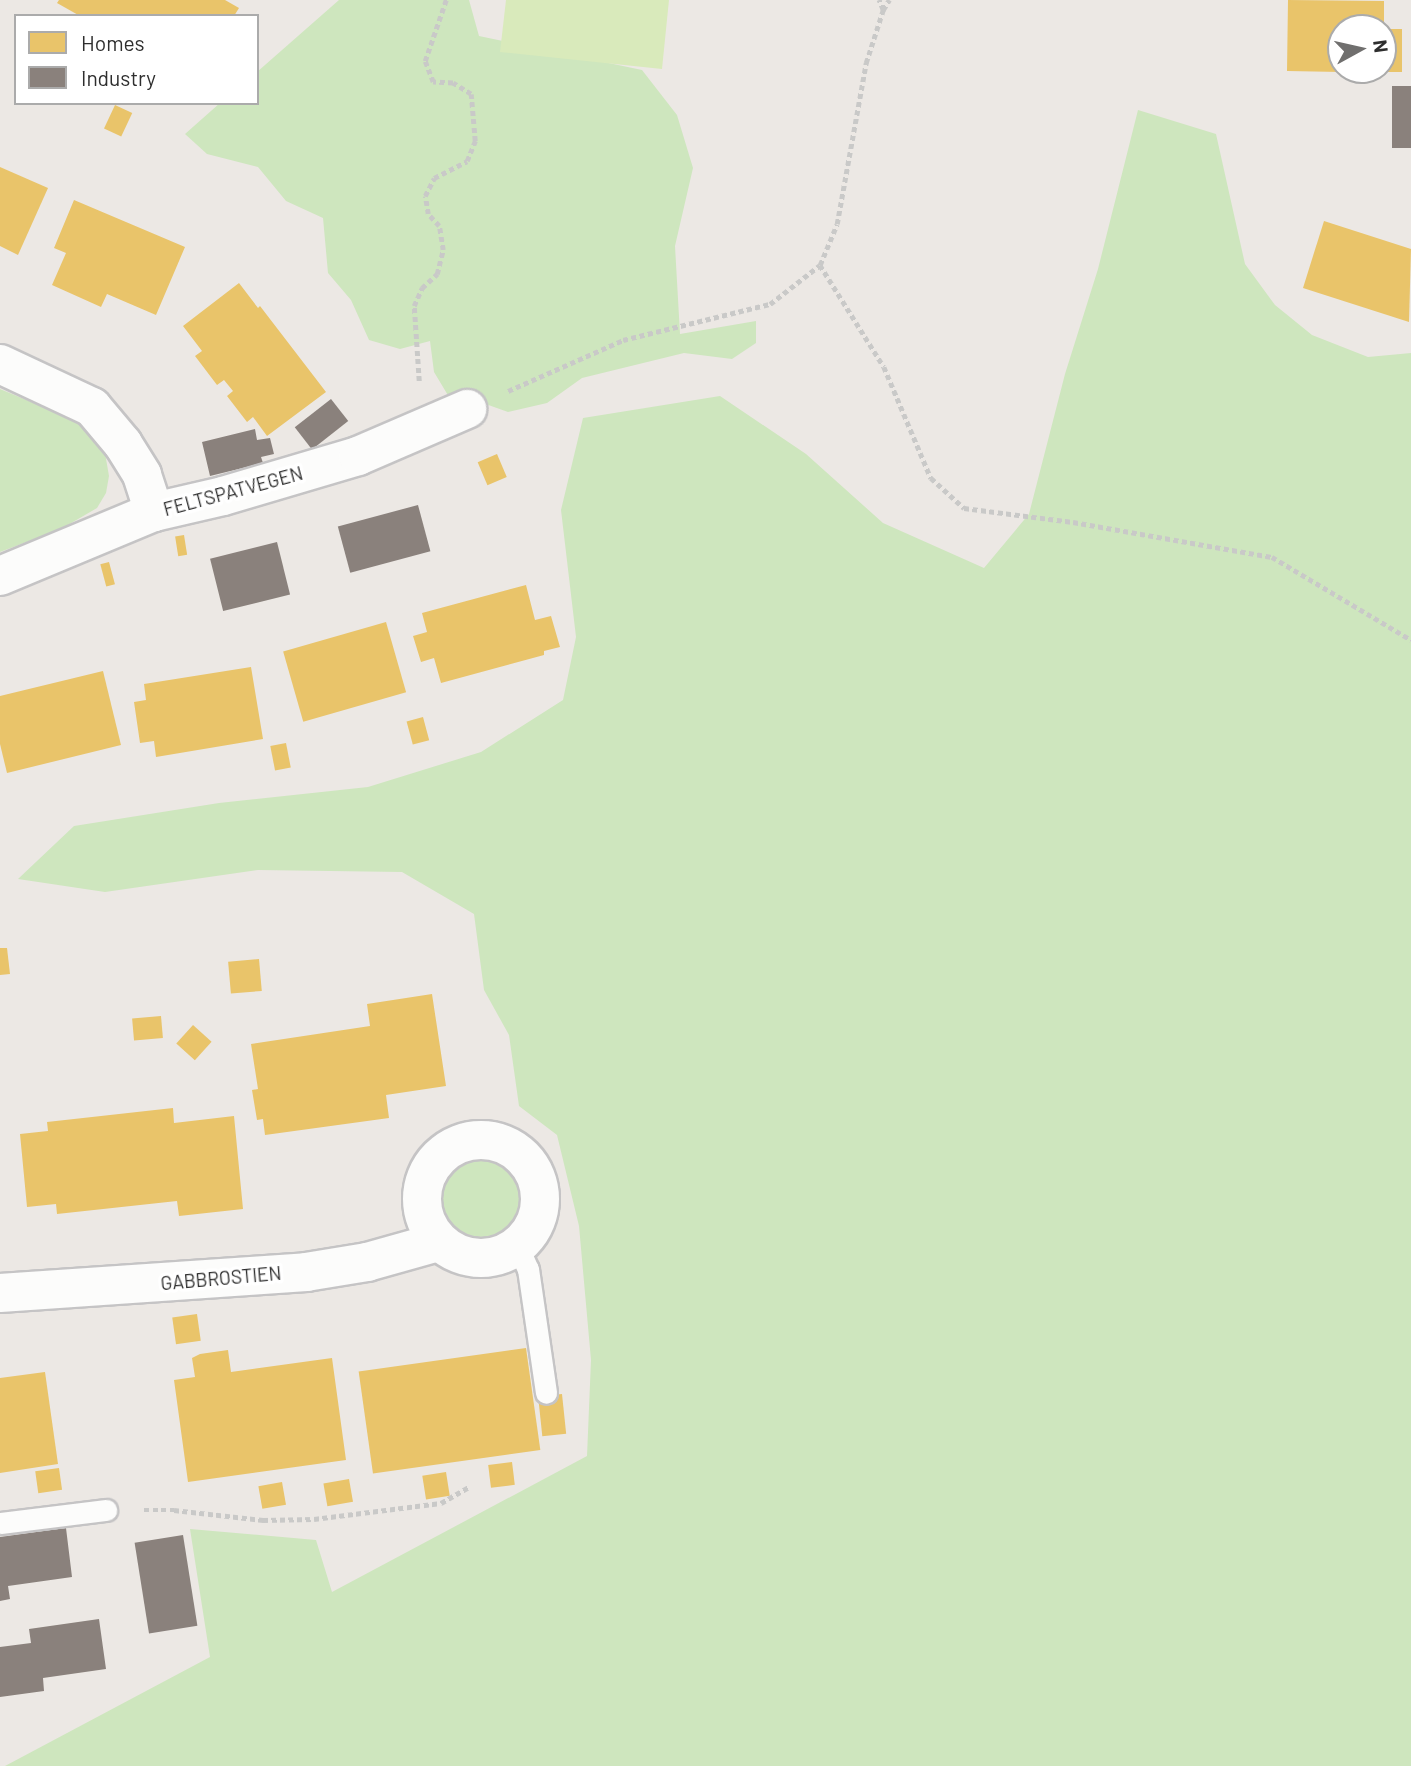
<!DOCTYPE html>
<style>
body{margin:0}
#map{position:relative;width:1411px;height:1766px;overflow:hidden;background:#ece8e4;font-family:Barlow,sans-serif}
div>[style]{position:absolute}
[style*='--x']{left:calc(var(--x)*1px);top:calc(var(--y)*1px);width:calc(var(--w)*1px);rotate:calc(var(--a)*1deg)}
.green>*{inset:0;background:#cee6be}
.round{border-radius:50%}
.pitch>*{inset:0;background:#d9eabb}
.homes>*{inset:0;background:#e9c46a;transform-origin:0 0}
.industry>*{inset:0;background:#8a817c;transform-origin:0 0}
.path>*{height:4.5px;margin-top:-2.25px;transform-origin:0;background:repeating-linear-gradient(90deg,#c9c9c8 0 5px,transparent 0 8.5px)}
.roads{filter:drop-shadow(2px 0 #c5c4c5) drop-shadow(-2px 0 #c5c4c5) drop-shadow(0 2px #c5c4c5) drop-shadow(0 -2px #c5c4c5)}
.lane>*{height:21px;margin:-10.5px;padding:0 10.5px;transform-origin:10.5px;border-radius:10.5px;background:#fcfcfb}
.street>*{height:38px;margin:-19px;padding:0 19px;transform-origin:19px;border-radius:19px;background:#fcfcfb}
.street>.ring{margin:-19px;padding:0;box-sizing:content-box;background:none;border:38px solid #fcfcfb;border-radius:50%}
span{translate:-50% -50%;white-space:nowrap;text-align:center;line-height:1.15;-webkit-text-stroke:7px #fff;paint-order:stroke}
.street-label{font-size:19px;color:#2e2e2e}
.legend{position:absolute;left:14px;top:14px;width:245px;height:91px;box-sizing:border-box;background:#fff;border:2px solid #ababab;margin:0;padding:9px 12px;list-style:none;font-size:21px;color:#2e2e2e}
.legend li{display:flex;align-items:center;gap:14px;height:35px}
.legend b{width:35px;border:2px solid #ababab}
.north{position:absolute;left:1327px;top:14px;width:70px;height:70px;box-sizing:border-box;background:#fff;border:2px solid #ababab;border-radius:50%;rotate:82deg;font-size:19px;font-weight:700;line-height:28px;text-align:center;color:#2e2e2e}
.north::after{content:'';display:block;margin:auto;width:24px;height:32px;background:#706f6e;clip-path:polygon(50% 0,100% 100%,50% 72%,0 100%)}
</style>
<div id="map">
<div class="green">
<i style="clip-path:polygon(339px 0,469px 0,479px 36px,642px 70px,677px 115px,693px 168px,675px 246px,680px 334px,756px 321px,756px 343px,732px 359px,684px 353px,582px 378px,547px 403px,508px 412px,466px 397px,449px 397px,434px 372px,430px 341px,400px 349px,369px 340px,351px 300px,328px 273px,323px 218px,286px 201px,258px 167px,207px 154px,185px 134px,220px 103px,257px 103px,257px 72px)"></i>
<i style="clip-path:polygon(1138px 110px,1216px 134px,1245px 264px,1275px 305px,1312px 335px,1368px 357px,1411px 353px,1411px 1766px,5px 1766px,210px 1657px,190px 1529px,316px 1540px,332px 1592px,587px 1456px,591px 1360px,579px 1226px,557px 1135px,519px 1106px,509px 1035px,484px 990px,474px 914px,402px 872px,258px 870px,105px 892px,18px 879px,74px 826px,219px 803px,368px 787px,481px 752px,563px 700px,576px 637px,561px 510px,583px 418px,720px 396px,806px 454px,883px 523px,984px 568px,1029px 514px,1065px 374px,1098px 269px)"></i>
<i style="clip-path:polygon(0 389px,72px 419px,94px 434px,105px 453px,109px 476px,106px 493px,97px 508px,61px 529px,0 552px)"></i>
<i class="round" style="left:438px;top:1154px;width:86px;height:86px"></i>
</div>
<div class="pitch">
<i style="clip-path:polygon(506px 0,669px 0,662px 69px,500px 52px)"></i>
</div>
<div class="homes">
<i style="clip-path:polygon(59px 0,225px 0,239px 8px,234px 16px,80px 16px,57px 3px)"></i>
<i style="clip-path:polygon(1288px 0,1384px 1px,1384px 28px,1341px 28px,1341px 72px,1287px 71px)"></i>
<i style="left:1383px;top:29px;width:19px;height:43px"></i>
<i style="left:115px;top:105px;width:19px;height:26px;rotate:25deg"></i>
<i style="clip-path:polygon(0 167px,48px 188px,18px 255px,0 246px)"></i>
<i style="clip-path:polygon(74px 200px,185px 247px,156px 315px,107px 294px,101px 307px,52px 285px,66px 253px,54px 248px)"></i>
<i style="clip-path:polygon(1324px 221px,1411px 249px,1409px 322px,1303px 288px)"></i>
<i style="clip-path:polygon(239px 283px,258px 308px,260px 306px,326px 392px,267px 436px,253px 417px,247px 422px,227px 396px,233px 391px,224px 380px,217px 385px,195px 356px,202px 351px,183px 326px)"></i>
<i style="left:497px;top:454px;width:25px;height:21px;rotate:67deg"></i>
<i style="left:184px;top:535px;width:20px;height:9px;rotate:81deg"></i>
<i style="left:109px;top:562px;width:23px;height:9px;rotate:75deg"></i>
<i style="clip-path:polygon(526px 585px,535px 620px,551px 616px,560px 647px,544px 651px,544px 655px,441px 683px,434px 658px,421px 662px,413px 636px,427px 632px,422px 613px)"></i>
<i style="left:386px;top:622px;width:73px;height:107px;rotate:74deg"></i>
<i style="clip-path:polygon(251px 667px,263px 739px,156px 757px,154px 741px,140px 743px,134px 702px,146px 700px,144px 684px)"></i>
<i style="clip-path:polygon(103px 671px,121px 745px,7px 773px,0 744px,0 696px)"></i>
<i style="left:423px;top:717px;width:24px;height:17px;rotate:75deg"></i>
<i style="left:286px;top:743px;width:25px;height:16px;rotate:79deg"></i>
<i style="clip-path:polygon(0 948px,7px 948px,10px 974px,0 975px)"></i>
<i style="left:259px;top:959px;width:32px;height:31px;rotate:85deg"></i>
<i style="clip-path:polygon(432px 994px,446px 1086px,386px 1095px,389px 1118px,265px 1135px,263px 1119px,257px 1120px,252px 1090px,258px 1089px,251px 1044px,370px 1026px,367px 1004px)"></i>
<i style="left:161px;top:1016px;width:22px;height:29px;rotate:85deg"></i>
<i style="left:193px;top:1025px;width:25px;height:25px;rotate:42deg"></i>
<i style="clip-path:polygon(173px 1108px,174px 1123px,234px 1116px,243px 1209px,179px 1216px,177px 1201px,57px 1214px,56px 1204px,27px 1207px,20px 1134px,48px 1131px,47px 1122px)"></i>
<i style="left:197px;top:1314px;width:27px;height:25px;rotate:82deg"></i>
<i style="left:526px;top:1348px;width:103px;height:169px;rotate:82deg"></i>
<i style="clip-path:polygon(228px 1350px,231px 1372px,332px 1358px,346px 1460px,188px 1482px,174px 1380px,195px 1377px,192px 1358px,200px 1354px)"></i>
<i style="clip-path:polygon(45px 1372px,58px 1464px,0 1473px,0 1378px)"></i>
<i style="left:562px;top:1394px;width:40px;height:24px;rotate:84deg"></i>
<i style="left:512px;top:1462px;width:23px;height:24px;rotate:83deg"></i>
<i style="left:59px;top:1468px;width:22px;height:24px;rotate:82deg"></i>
<i style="left:446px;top:1472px;width:24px;height:24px;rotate:81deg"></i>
<i style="left:349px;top:1479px;width:23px;height:26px;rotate:80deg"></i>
<i style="left:282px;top:1482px;width:23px;height:24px;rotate:80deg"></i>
</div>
<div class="industry">
<i style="left:1392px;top:86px;width:19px;height:62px"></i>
<i style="left:331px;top:399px;width:28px;height:46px;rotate:52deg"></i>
<i style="clip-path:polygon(255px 429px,257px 440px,270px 438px,274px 454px,261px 457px,263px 463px,210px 476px,202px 442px)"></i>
<i style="left:418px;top:505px;width:48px;height:83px;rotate:75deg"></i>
<i style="left:277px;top:542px;width:54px;height:69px;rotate:76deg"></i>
<i style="clip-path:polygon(66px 1528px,72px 1577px,8px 1586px,10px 1599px,0 1601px,0 1537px)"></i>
<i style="left:183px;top:1535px;width:92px;height:49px;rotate:81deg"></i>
<i style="clip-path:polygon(99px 1619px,106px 1669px,43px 1678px,44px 1691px,0 1697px,0 1647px,31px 1643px,29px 1629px)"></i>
</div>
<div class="path">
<i style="--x:883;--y:10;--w:12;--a:-59"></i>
<i style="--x:820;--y:265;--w:120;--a:57.9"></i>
<i style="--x:884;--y:367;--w:121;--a:67.1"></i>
<i style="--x:931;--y:478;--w:45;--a:42.3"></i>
<i style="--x:964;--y:508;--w:110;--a:7.3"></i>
<i style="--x:1073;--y:522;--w:202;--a:10"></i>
<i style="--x:1272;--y:557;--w:162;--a:30.8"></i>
<i style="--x:419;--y:381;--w:75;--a:-93.8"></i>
<i style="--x:414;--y:306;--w:20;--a:-66"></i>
<i style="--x:422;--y:288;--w:21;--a:-43"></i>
<i style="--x:437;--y:274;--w:25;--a:-76"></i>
<i style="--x:443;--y:250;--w:24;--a:-99"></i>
<i style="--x:439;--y:226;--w:16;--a:-133"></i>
<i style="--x:428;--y:214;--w:18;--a:-99"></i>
<i style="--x:425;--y:196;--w:20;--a:-63"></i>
<i style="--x:434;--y:178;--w:37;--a:-27"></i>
<i style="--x:467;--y:161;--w:22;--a:-68"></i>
<i style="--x:475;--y:141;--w:47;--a:-94.9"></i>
<i style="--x:471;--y:94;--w:21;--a:-149"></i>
<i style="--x:453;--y:83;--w:20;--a:-177"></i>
<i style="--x:433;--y:82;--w:22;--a:-111"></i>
<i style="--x:425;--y:61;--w:65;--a:-71"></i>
<i style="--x:508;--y:391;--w:126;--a:-23.9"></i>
<i style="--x:623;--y:340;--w:151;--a:-13.8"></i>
<i style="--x:770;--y:304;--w:63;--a:-38"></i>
<i style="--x:820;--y:265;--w:44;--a:-67.5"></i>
<i style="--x:837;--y:224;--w:164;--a:-79.8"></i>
<i style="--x:866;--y:63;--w:56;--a:-72.2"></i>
<i style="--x:883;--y:10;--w:11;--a:-112"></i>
<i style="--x:144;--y:1510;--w:30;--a:0"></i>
<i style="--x:174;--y:1510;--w:90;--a:6.4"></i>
<i style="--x:263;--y:1520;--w:51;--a:-1.1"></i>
<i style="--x:314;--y:1519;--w:128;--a:-7.2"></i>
<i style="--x:441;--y:1503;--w:32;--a:-30"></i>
</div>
<div class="roads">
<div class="lane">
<i style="--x:518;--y:1247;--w:24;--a:66"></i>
<i style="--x:528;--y:1269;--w:125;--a:81.7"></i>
<i style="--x:0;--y:1523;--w:107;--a:-7"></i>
</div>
<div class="street">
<i style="--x:0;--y:364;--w:102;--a:25.1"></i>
<i style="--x:92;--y:407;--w:48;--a:50"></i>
<i style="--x:123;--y:444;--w:36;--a:58"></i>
<i style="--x:142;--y:475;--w:39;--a:72"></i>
<i style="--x:0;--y:576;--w:167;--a:-22.6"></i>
<i style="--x:154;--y:512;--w:71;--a:-13.1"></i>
<i style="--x:223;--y:496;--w:141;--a:-16.5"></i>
<i style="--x:358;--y:456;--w:119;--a:-23.3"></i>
<i class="ring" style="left:422px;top:1140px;width:80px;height:80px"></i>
<i style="--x:0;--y:1293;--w:307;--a:-3.9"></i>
<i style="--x:306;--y:1272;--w:62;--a:-9.3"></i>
<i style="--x:367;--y:1262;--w:74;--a:-15.7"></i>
</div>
</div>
<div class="street-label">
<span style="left:233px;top:491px;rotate:-15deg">FELTSPATVEGEN</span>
<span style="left:221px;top:1278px;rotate:-5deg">GABBROSTIEN</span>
</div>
<ul class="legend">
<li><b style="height:19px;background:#e9c46a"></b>Homes</li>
<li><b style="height:19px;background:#8a817c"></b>Industry</li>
</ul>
<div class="north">N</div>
</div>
